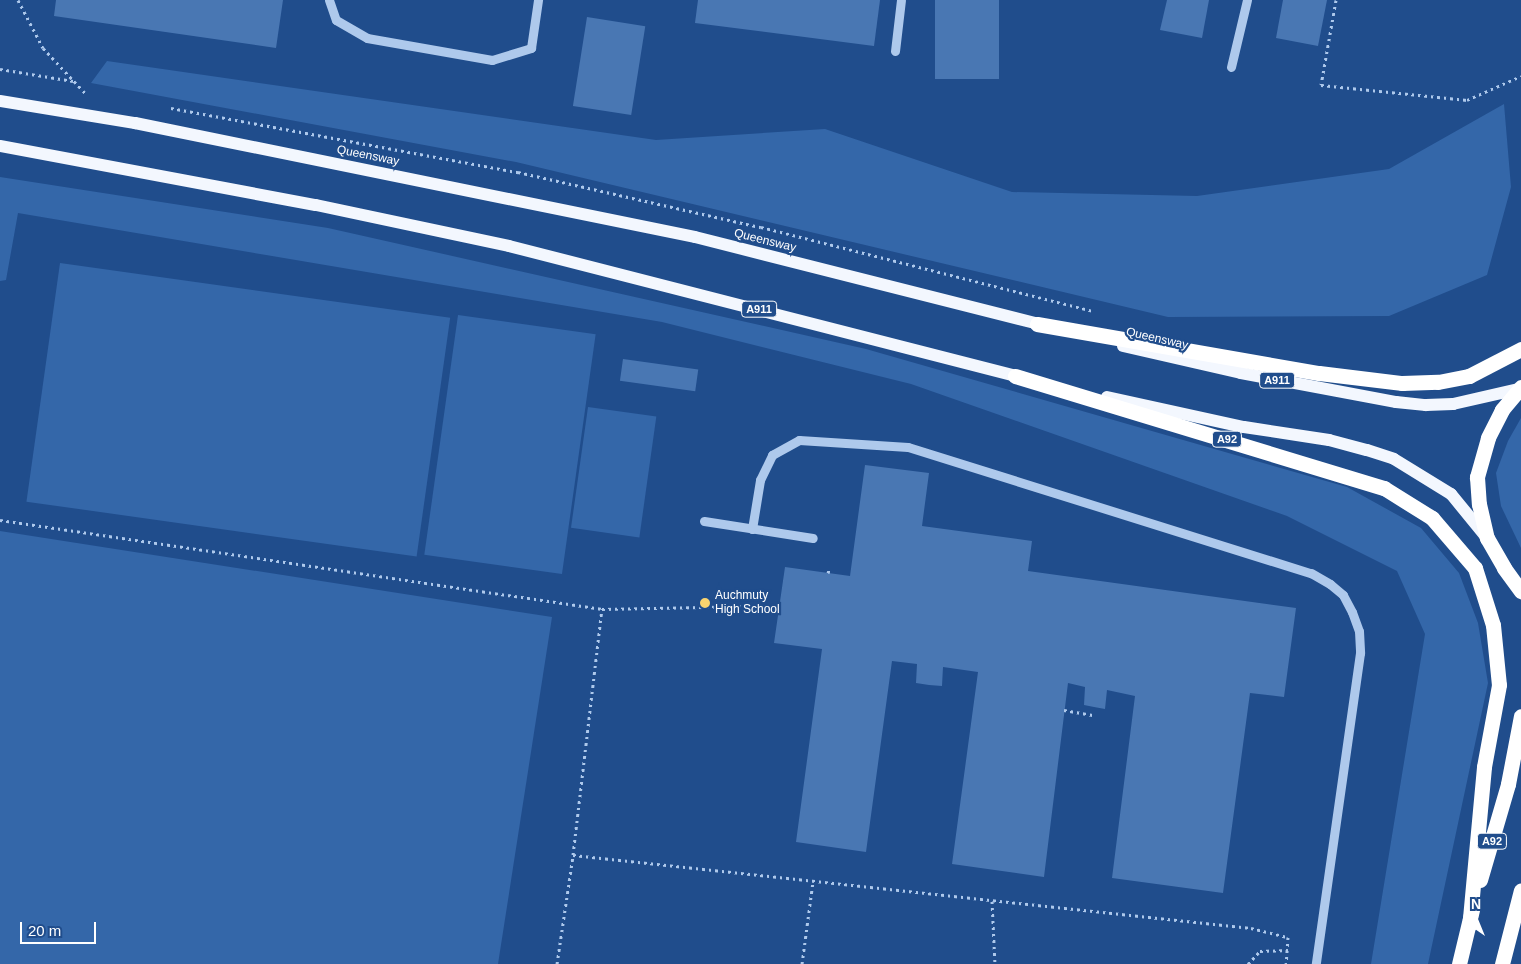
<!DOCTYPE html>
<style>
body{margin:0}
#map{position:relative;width:1521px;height:964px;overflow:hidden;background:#204d8c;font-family:Arial,sans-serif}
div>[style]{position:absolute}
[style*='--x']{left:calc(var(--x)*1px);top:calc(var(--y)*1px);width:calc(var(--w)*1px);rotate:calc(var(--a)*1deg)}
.green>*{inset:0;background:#3467a9;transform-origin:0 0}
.building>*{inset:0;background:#4977b3;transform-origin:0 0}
.path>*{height:3px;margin-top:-1.5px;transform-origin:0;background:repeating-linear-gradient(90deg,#aec9ec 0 2.5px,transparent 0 6.5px)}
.minor>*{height:9px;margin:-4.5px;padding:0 4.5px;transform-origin:4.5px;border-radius:4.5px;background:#aec9ec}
.major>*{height:12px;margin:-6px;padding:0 6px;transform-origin:6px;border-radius:6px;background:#f3f7fe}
.highway>*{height:15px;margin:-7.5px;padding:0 7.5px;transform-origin:7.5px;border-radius:7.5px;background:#fff}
.dots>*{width:14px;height:14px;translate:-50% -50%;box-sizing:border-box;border:2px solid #204d8c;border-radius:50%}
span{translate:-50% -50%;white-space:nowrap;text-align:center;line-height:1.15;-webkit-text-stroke:4.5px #204d8c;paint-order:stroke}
.shield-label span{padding:1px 4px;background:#204d8c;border:1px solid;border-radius:4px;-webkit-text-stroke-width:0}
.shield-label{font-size:11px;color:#fff;font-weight:700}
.street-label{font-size:12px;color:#fff}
.poi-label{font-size:12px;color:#fff}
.left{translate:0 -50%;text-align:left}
.north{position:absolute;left:1451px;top:894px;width:50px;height:50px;-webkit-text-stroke:4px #204d8c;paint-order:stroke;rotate:0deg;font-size:14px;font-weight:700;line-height:20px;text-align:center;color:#fff}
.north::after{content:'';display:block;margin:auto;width:18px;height:22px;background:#fff;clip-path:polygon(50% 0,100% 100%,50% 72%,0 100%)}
.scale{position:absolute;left:20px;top:922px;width:76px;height:22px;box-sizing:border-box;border:2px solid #fff;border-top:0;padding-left:6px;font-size:15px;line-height:18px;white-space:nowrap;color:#fff;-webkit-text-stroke:4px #204d8c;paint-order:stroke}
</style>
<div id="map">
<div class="green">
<i style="clip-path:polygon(107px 61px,656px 140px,825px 129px,1012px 192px,1197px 196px,1389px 169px,1504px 104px,1511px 187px,1487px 275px,1389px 316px,1168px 317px,516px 162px,91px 83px)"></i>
<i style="clip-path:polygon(0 177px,328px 228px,866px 349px,1347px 487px,1421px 528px,1459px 573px,1478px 623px,1488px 683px,1428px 964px,1371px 964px,1425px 634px,1397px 571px,1287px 516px,911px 384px,662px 322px,18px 213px,6px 280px,0 281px)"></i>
<i style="left:60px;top:263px;width:394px;height:241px;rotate:8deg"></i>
<i style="left:458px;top:315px;width:139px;height:242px;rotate:8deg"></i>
<i style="left:588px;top:407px;width:69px;height:122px;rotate:8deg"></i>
<i style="clip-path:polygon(1521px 418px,1521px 548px,1501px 506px,1496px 473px,1508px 441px)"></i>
<i style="clip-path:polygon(0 531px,552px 617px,498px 964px,0 964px)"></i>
</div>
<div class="building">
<i style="clip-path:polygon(56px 0,283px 0,276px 48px,54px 16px)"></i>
<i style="clip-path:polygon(698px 0,880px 0,874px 46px,695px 23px)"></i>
<i style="left:935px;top:0;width:64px;height:79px"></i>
<i style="clip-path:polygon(1167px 0,1209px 0,1202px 38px,1160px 30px)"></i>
<i style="clip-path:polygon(1283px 0,1327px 0,1318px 46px,1276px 38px)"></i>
<i style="left:587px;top:17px;width:59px;height:90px;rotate:9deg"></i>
<i style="left:623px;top:359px;width:76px;height:22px;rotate:8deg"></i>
<i style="clip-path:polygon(865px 465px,929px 473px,922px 526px,1032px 541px,1028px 571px,1296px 608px,1284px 697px,1250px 693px,1223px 893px,1112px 878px,1135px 696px,1107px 690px,1105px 709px,1094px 707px,1084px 705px,1085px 687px,1068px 683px,1044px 877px,952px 864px,978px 672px,943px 667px,942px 686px,929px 685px,916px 683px,917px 664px,892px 661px,866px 852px,796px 842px,822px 649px,774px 643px,785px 567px,850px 576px)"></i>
</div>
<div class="path">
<i style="--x:18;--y:0;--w:54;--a:62.5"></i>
<i style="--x:43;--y:48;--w:63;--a:46.9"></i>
<i style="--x:1336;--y:0;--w:86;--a:100"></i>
<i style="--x:1321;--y:85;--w:147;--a:5.9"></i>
<i style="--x:1467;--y:100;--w:59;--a:-24"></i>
<i style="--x:0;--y:69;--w:74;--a:9.3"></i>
<i style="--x:171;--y:108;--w:353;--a:10.5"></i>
<i style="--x:518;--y:172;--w:249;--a:12.8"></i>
<i style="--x:761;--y:227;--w:341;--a:14.2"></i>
<i style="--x:0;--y:520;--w:609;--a:8.41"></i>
<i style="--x:602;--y:609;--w:154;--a:-1.1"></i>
<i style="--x:756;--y:606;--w:23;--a:10"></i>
<i style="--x:828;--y:573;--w:6;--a:-72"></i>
<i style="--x:1064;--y:710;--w:29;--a:10"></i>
<i style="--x:573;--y:855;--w:682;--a:6.15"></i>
<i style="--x:1251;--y:928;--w:38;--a:14"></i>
<i style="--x:1288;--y:937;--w:27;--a:94"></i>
<i style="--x:992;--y:901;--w:63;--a:87.3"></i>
<i style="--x:557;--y:964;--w:110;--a:-81.6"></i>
<i style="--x:573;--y:855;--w:248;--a:-83.3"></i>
<i style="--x:802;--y:964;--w:83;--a:-82.4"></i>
<i style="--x:1248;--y:964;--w:18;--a:-47"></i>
<i style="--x:1260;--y:951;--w:28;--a:-2"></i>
</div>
<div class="minor">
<i style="--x:329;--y:0;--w:21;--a:71"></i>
<i style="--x:336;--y:20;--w:36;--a:30"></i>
<i style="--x:367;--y:38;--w:127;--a:10"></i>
<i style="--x:492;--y:60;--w:41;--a:-17.1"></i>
<i style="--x:531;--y:48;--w:49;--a:-81.7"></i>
<i style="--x:895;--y:51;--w:51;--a:-83.3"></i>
<i style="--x:1231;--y:67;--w:69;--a:-76.6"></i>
<i style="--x:704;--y:521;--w:110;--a:8.9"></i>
<i style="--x:752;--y:529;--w:50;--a:-80.7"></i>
<i style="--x:760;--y:480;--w:28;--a:-64"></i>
<i style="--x:772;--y:455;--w:31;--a:-29"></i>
<i style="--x:799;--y:440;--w:109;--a:3.7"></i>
<i style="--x:908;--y:447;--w:422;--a:17.4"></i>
<i style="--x:1311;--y:573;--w:22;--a:30"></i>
<i style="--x:1330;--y:584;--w:17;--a:40"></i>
<i style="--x:1343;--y:595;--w:19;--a:62"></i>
<i style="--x:1352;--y:612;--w:20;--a:70"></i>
<i style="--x:1359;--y:631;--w:22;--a:87"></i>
<i style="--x:1360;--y:653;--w:314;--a:98.1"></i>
</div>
<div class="major">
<i style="--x:0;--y:101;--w:137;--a:9.3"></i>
<i style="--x:135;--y:123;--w:571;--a:11.51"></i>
<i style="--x:695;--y:237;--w:362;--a:14.2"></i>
<i style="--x:0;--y:146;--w:321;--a:10.6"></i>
<i style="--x:316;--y:205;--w:197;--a:12"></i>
<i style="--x:509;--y:246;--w:532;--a:14.38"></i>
<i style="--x:1123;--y:346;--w:121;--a:12.9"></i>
<i style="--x:1241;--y:373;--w:158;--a:10.6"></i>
<i style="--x:1396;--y:402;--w:30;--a:6"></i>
<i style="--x:1426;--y:405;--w:27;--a:-2"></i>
<i style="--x:1453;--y:404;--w:68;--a:-12.8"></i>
<i style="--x:1107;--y:397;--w:140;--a:12.4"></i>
<i style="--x:1244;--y:427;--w:86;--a:8.7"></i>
<i style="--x:1329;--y:440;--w:39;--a:15"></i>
<i style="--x:1367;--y:450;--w:28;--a:18"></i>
<i style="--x:1394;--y:459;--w:67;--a:31.6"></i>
<i style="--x:1451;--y:494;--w:57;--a:50.7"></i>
</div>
<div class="highway">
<i style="--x:1037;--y:324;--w:286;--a:9.9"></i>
<i style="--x:1319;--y:373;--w:84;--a:6.9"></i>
<i style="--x:1402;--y:383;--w:36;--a:-2"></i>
<i style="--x:1438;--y:382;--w:32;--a:-11"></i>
<i style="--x:1469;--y:376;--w:59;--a:-27.4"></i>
<i style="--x:1015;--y:376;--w:386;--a:16.9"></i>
<i style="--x:1384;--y:488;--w:57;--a:32"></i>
<i style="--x:1432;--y:518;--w:66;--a:49.3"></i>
<i style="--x:1475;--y:568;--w:60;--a:72.5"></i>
<i style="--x:1493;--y:625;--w:60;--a:84.3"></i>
<i style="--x:1499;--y:685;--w:83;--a:100.4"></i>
<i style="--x:1484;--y:767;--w:153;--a:95.3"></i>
<i style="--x:1521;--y:387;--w:30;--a:130"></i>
<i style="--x:1502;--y:410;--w:31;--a:117"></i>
<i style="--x:1488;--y:438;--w:41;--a:105.8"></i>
<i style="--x:1477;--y:477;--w:27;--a:86"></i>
<i style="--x:1479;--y:504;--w:35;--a:77"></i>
<i style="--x:1487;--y:538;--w:34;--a:60"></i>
<i style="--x:1504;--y:568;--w:29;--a:54"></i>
<i style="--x:1480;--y:880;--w:100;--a:-73.7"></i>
<i style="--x:1508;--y:784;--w:69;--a:-79.2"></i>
<i style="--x:1459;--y:964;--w:56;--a:-76.5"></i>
<i style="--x:1502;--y:964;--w:76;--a:-75.6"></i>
</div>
<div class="dots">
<i style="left:705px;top:603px;background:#f9d46f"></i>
</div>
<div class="shield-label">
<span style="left:759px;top:309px">A911</span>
<span style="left:1277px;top:380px">A911</span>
<span style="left:1227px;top:439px">A92</span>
<span style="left:1492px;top:841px">A92</span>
</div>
<div class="street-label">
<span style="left:368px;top:156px;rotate:11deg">Queensway</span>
<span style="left:765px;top:241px;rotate:14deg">Queensway</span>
<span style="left:1157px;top:339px;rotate:13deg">Queensway</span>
</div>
<div class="poi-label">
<span class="left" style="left:715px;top:603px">Auchmuty<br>High School</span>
</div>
<div class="north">N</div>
<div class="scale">20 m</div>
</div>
